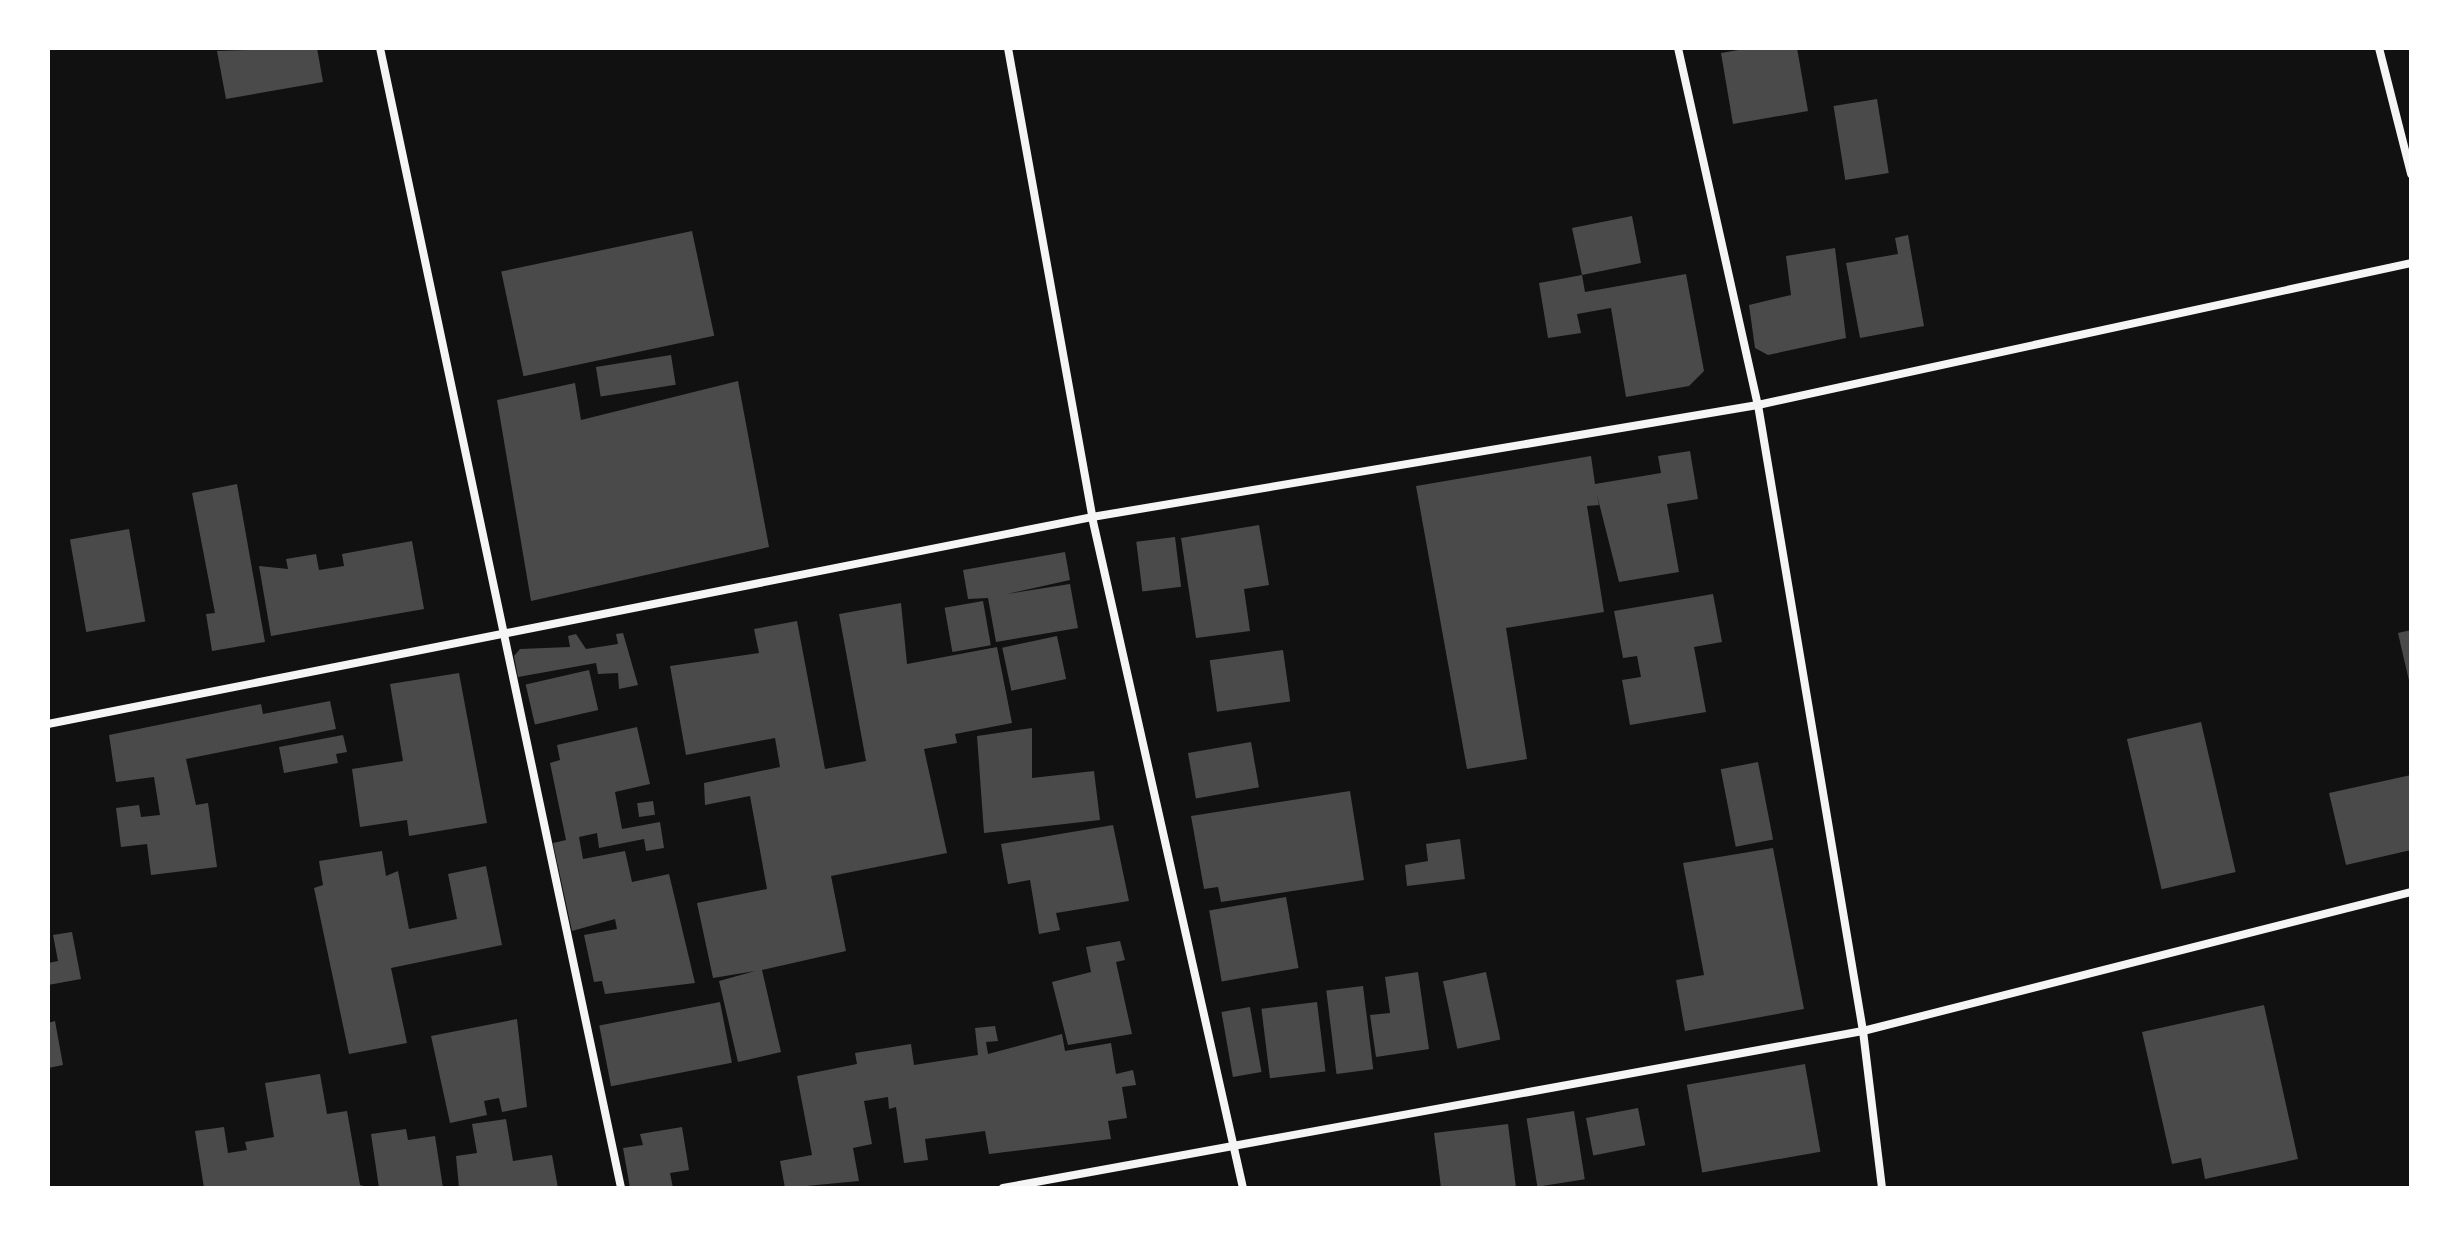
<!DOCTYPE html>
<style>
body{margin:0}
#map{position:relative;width:2459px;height:1236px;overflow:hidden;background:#111;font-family:"Public Sans",sans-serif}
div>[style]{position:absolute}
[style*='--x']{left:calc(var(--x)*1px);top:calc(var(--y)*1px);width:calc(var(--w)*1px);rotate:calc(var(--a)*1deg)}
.building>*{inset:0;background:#4a4a4a;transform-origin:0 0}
.minor>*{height:8px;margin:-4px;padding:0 4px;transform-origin:4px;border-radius:4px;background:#f5f5f5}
span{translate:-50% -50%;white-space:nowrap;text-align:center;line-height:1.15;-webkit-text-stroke:8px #fff;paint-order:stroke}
.frame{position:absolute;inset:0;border:50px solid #fff;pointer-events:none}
</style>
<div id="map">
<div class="building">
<i style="clip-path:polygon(317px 48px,323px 82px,226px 99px,217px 51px)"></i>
<i style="clip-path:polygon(1750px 48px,1797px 48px,1808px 111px,1733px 124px,1721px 53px)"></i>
<i style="left:1877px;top:99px;width:75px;height:44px;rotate:81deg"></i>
<i style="clip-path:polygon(1632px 216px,1641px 263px,1582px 275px,1585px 292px,1686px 274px,1704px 371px,1689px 386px,1626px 397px,1611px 308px,1577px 314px,1581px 333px,1548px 338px,1539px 283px,1582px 275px,1572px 228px)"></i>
<i style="left:692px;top:231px;width:107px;height:195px;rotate:78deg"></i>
<i style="clip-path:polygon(1908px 235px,1924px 326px,1860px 338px,1846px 263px,1898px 254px,1895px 238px)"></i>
<i style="clip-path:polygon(1835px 248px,1846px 338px,1768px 355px,1755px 348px,1749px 305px,1791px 295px,1786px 256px)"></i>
<i style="left:671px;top:355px;width:30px;height:76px;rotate:81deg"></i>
<i style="clip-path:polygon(738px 381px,769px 547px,531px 601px,497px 400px,575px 383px,581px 420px)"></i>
<i style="clip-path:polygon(1690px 451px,1698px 499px,1667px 504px,1679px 572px,1619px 582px,1597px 495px,1599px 505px,1587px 506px,1604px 612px,1506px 628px,1527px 759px,1467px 769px,1416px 486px,1591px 456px,1595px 484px,1661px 473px,1658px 456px)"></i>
<i style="clip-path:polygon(237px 484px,265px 642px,212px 651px,206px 614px,215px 613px,192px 493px)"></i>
<i style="clip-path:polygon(1259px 525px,1269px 585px,1244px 589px,1250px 631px,1196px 638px,1181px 538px)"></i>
<i style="left:129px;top:529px;width:94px;height:60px;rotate:80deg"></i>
<i style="left:1175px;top:537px;width:50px;height:39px;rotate:83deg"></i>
<i style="clip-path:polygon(412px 541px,424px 609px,271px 636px,259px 566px,288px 569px,286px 559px,316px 554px,319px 570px,344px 566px,342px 554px)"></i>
<i style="clip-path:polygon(1065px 552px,1070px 580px,1007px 594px,1070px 584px,1078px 628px,996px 642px,988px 598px,968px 599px,963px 570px)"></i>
<i style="clip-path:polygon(1713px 594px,1722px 642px,1694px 647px,1706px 712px,1630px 725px,1622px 680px,1641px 677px,1637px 656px,1623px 658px,1614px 611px)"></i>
<i style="left:983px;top:601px;width:45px;height:39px;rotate:80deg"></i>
<i style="clip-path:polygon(901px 603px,907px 664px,997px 647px,1012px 723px,955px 734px,957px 743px,924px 749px,947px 853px,831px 876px,846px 951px,762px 970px,781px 1052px,738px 1062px,719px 981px,755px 971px,713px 978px,697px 903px,767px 889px,750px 796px,705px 805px,704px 783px,780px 767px,775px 738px,686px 755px,670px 666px,759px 653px,754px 629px,797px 621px,825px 769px,866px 761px,839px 614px)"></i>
<i style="clip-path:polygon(2411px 630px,2411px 685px,2410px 685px,2398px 633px)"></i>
<i style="clip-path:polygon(623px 633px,638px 685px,619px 689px,618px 673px,598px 674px,596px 663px,518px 677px,514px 656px,520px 649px,570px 647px,568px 636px,576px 634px,586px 649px,618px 644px,616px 634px)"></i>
<i style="left:1057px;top:636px;width:44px;height:56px;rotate:78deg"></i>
<i style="left:1283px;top:650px;width:52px;height:74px;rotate:82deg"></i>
<i style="left:589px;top:670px;width:41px;height:65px;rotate:77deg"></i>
<i style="clip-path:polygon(459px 673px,487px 823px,409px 836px,407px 820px,360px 827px,352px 769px,403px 761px,390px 684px)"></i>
<i style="clip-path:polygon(330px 701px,336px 729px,186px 759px,196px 805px,208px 803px,217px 867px,151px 875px,147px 844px,121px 847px,116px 808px,139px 805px,141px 817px,160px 815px,154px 777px,116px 782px,109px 735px,261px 704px,263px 714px)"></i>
<i style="left:2201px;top:722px;width:154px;height:76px;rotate:77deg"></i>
<i style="clip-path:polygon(637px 727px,650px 784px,615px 792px,622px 829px,660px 822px,664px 848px,646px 851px,644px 839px,599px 848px,597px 833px,579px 837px,583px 859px,625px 851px,632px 882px,669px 874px,695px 983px,605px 994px,602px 981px,594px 982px,584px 935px,617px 929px,615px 919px,572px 931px,553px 843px,566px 840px,550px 763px,560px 760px,557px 745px)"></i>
<i style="clip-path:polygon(1032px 728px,1032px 778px,1094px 771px,1100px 820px,984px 833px,977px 736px)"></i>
<i style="clip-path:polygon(343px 735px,347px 752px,336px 754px,338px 763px,284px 773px,279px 747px)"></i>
<i style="left:1251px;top:742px;width:46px;height:64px;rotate:80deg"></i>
<i style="left:1758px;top:762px;width:79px;height:38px;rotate:79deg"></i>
<i style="clip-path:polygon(2411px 775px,2411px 850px,2346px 865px,2329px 793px)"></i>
<i style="clip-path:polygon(1350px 791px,1364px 880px,1221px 902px,1218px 887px,1204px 889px,1191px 816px)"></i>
<i style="left:653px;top:801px;width:14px;height:16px;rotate:82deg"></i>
<i style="clip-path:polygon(1113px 825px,1129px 901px,1056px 913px,1060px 930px,1039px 934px,1030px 880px,1008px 884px,1001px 844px)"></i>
<i style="clip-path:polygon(1460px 839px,1465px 879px,1407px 886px,1405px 865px,1428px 861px,1426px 844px)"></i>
<i style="clip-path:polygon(1773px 848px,1804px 1009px,1685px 1031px,1676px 980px,1704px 975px,1683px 863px)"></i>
<i style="clip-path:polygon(382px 851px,386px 876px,398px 871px,409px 929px,457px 919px,448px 874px,486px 866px,502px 945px,391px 968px,407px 1043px,349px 1054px,314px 888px,323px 885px,319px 861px)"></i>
<i style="left:1286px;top:897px;width:72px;height:78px;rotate:80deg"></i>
<i style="clip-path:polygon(72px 932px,81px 979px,48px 985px,48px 963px,58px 961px,53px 935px)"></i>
<i style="clip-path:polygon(1120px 941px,1125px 960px,1116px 962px,1132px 1034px,1068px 1045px,1052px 982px,1091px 972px,1086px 947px)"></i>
<i style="clip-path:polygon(1418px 972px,1429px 1049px,1376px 1057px,1370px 1015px,1390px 1013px,1385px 977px)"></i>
<i style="left:1486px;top:972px;width:69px;height:44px;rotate:78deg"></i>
<i style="left:1363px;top:986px;width:84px;height:37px;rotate:83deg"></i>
<i style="left:720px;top:1002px;width:62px;height:123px;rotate:79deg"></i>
<i style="left:1317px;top:1002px;width:70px;height:56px;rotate:83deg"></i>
<i style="clip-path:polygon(2264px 1005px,2298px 1159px,2205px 1179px,2201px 1158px,2172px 1164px,2142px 1032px)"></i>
<i style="left:1250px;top:1007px;width:66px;height:29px;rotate:80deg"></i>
<i style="clip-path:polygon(517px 1019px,527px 1107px,502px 1112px,499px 1098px,484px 1101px,487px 1115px,450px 1123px,431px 1036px)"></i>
<i style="clip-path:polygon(55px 1021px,63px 1065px,48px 1068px,48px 1023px)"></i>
<i style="clip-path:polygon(995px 1026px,998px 1041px,986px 1042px,988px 1054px,1062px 1034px,1065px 1051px,1111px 1043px,1116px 1074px,1133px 1070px,1136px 1085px,1122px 1087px,1127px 1118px,1108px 1121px,1111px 1139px,989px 1154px,985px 1131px,925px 1139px,928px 1160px,904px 1163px,896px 1107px,889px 1109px,888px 1097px,864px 1101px,872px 1144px,853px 1148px,859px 1181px,785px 1188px,780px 1161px,812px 1155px,797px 1076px,857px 1064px,855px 1053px,911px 1044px,914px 1065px,978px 1055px,975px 1028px)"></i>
<i style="left:1805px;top:1064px;width:89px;height:120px;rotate:80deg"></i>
<i style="clip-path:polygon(320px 1074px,327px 1114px,347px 1111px,360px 1185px,371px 1188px,204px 1188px,195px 1131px,224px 1127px,228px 1153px,247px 1150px,245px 1142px,274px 1137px,265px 1083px)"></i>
<i style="left:1638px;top:1108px;width:38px;height:53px;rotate:79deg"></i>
<i style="left:1574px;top:1111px;width:69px;height:48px;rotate:81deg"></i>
<i style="clip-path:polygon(506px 1119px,513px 1161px,552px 1155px,558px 1188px,459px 1188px,456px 1156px,477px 1153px,472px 1124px)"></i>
<i style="clip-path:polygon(1508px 1124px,1516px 1188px,1441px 1188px,1434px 1133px)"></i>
<i style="clip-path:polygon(682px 1127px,689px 1170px,670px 1173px,673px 1188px,630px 1188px,623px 1148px,643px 1145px,640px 1134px)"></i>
<i style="clip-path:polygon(406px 1129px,408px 1140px,435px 1136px,443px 1188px,379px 1188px,371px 1134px)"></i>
</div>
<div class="minor">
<i style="--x:380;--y:48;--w:1165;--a:78.06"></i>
<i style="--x:1008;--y:48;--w:476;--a:79.8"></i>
<i style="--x:1092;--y:517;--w:688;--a:77.32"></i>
<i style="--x:1678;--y:48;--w:366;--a:77.4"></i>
<i style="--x:1758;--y:405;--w:635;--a:80.48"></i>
<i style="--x:1863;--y:1031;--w:158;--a:83.1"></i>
<i style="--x:2379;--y:48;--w:130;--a:75.7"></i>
<i style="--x:48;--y:724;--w:1064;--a:-11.21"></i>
<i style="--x:1092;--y:517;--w:675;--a:-9.55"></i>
<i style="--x:1758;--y:405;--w:668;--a:-12.27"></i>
<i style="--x:1003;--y:1188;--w:874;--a:-10.35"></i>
<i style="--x:1863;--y:1031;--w:565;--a:-14.23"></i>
</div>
<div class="frame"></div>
</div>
